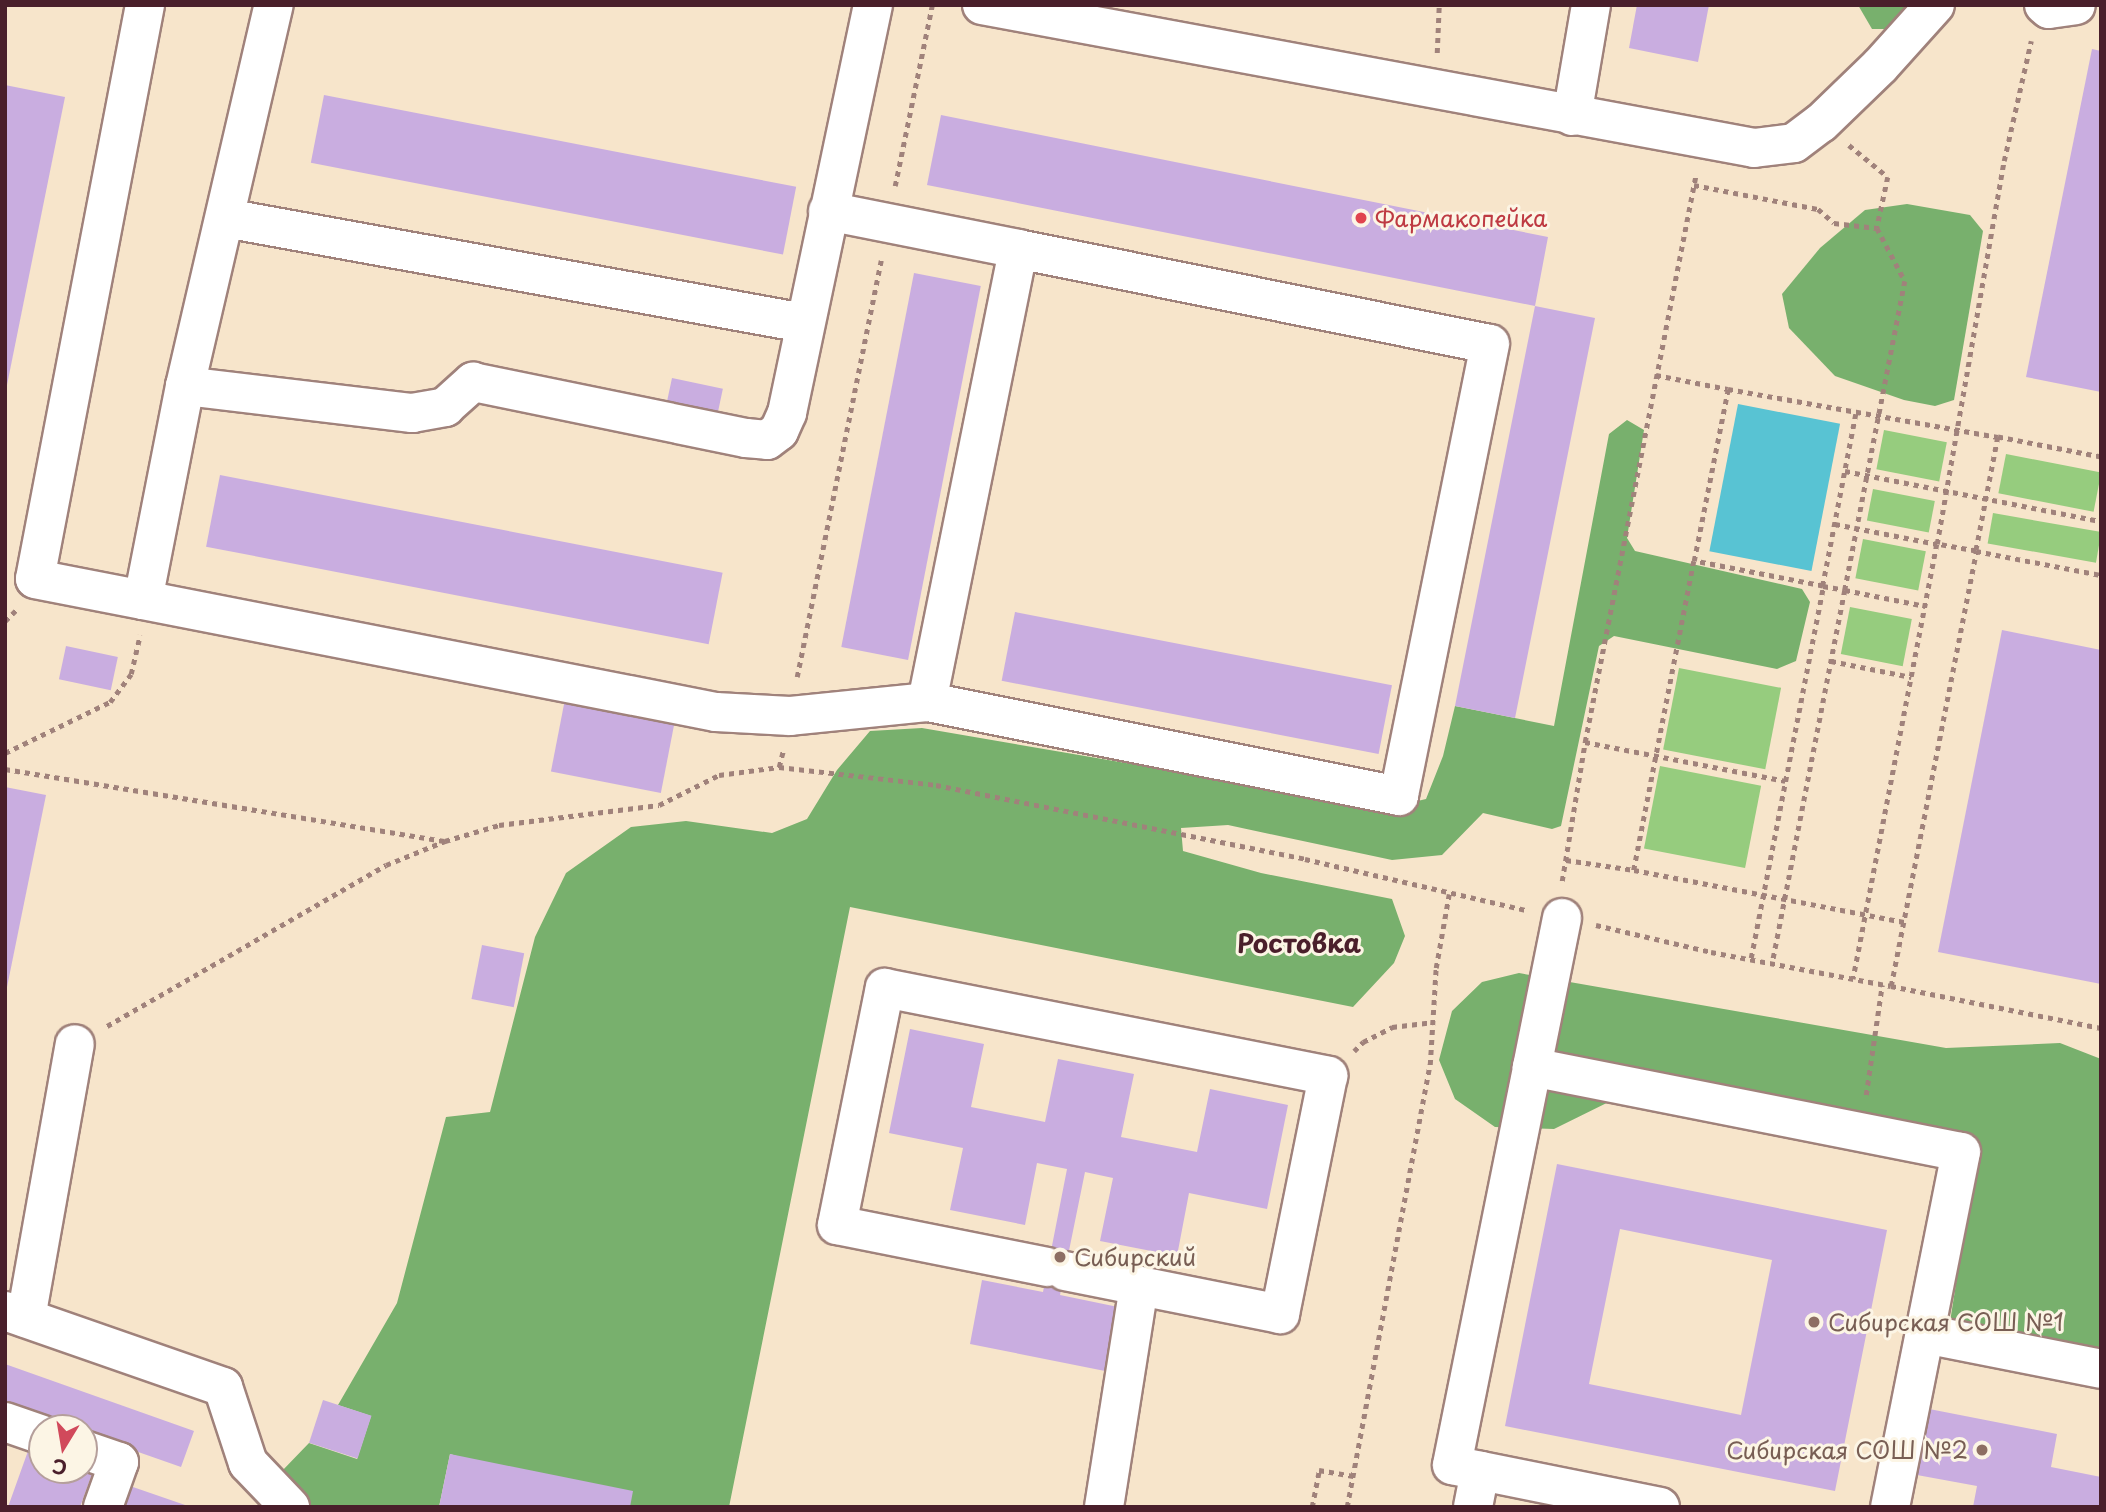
<!DOCTYPE html>
<meta charset="utf-8">
<style>
body{margin:0}
#map{position:relative;width:2106px;height:1512px;overflow:hidden;background:#f7e5cb;font-family:"Playpen Sans",sans-serif}
div>[style]{position:absolute}
[style*='--x']{left:calc(var(--x)*1px);top:calc(var(--y)*1px);width:calc(var(--w)*1px);rotate:calc(var(--a)*1deg)}
.green>*{inset:0;background:#96cc7e;transform-origin:0 0}
.forest>*{inset:0;background:#78b06d}
.water>*{inset:0;background:#58c3d3;transform-origin:0 0}
.building>*{inset:0;background:#c9ade0;transform-origin:0 0}
.path>*{height:4.5px;margin-top:-2.25px;transform-origin:0;background:repeating-linear-gradient(90deg,#a0827b 0 5px,transparent 0 10px)}
.roads{filter:drop-shadow(2px 0 #a0827b) drop-shadow(-2px 0 #a0827b) drop-shadow(0 2px #a0827b) drop-shadow(0 -2px #a0827b)}
.minor>*{height:38px;margin:-19px;padding:0 19px;transform-origin:19px;border-radius:19px;background:#fff}
.dots>*{width:19px;height:19px;translate:-50% -50%;box-sizing:border-box;border:4px solid #fcf5e5;border-radius:50%}
span{translate:-50% -50%;white-space:nowrap;text-align:center;line-height:1.15;-webkit-text-stroke:6px #fcf5e5;paint-order:stroke}
.health-label{font-size:23px;color:#be3a42}
.left{translate:0 -50%;text-align:left}
.education-label{font-size:23px;color:#785e54}
.right{translate:-100% -50%;text-align:right}
.quarter-label{font-size:26px;color:#4a1f2b;font-weight:700}
.frame{position:absolute;inset:0;border:7px solid #4a1f2b;pointer-events:none}
.north{position:absolute;left:28px;top:1414px;width:70px;height:70px;box-sizing:border-box;background:#fcf5e5;border:2px solid #b59f9b;border-radius:50%;rotate:191deg;font-size:19px;font-weight:700;line-height:28px;text-align:center;color:#4a1f2b}
.north::after{content:'';display:block;margin:auto;width:24px;height:32px;background:#d1495b;clip-path:polygon(50% 0,100% 100%,50% 72%,0 100%)}
</style>
<div id="map">
<div class="green">
<i style="left:1884px;top:430px;width:64px;height:40px;rotate:11deg"></i>
<i style="left:2006px;top:454px;width:97px;height:40px;rotate:11deg"></i>
<i style="left:1873px;top:489px;width:63px;height:32px;rotate:11deg"></i>
<i style="left:1993px;top:513px;width:110px;height:31px;rotate:10deg"></i>
<i style="left:1863px;top:539px;width:64px;height:40px;rotate:11deg"></i>
<i style="left:1850px;top:607px;width:63px;height:48px;rotate:11deg"></i>
<i style="left:1679px;top:668px;width:104px;height:83px;rotate:11deg"></i>
<i style="left:1660px;top:766px;width:103px;height:84px;rotate:11deg"></i>
</div>
<div class="forest">
<i style="clip-path:polygon(1858px 5px,1908px 5px,1887px 29px,1872px 29px)"></i>
<i style="clip-path:polygon(1907px 204px,1970px 215px,1983px 231px,1954px 400px,1935px 406px,1904px 400px,1835px 376px,1789px 328px,1782px 294px,1820px 248px,1865px 210px)"></i>
<i style="clip-path:polygon(1627px 420px,1644px 430px,1627px 538px,1635px 551px,1802px 589px,1810px 602px,1796px 661px,1777px 669px,1614px 636px,1599px 646px,1561px 826px,1552px 829px,1483px 813px,1442px 855px,1392px 860px,1228px 825px,1181px 828px,1183px 851px,1261px 873px,1392px 899px,1405px 936px,1394px 963px,1353px 1007px,850px 907px,729px 1507px,630px 1507px,450px 1454px,439px 1507px,312px 1507px,281px 1472px,309px 1443px,357px 1459px,371px 1416px,338px 1405px,397px 1303px,446px 1117px,490px 1112px,535px 937px,566px 873px,631px 827px,686px 821px,772px 833px,807px 819px,837px 770px,870px 731px,922px 728px,1388px 808px,1426px 799px,1443px 756px,1455px 706px,1554px 726px,1609px 434px)"></i>
<i style="clip-path:polygon(1519px 973px,1946px 1048px,2060px 1043px,2101px 1059px,2101px 1365px,1950px 1322px,1976px 1156px,1635px 1089px,1554px 1129px,1495px 1127px,1455px 1099px,1439px 1060px,1452px 1011px,1482px 982px)"></i>
</div>
<div class="water">
<i style="left:1738px;top:404px;width:104px;height:150px;rotate:11deg"></i>
</div>
<div class="building">
<i style="clip-path:polygon(1637px 5px,1709px 5px,1698px 62px,1629px 48px)"></i>
<i style="clip-path:polygon(2092px 49px,2101px 51px,2101px 392px,2026px 377px)"></i>
<i style="clip-path:polygon(5px 85px,65px 97px,6px 390px,5px 390px)"></i>
<i style="left:324px;top:95px;width:481px;height:69px;rotate:11deg"></i>
<i style="clip-path:polygon(941px 115px,1548px 237px,1535px 306px,1595px 318px,1515px 718px,1455px 706px,1535px 306px,927px 185px)"></i>
<i style="left:914px;top:273px;width:68px;height:381px;rotate:11deg"></i>
<i style="left:672px;top:378px;width:52px;height:31px;rotate:12deg"></i>
<i style="left:220px;top:475px;width:512px;height:73px;rotate:11deg"></i>
<i style="left:1015px;top:612px;width:384px;height:70px;rotate:11deg"></i>
<i style="clip-path:polygon(2002px 630px,2101px 650px,2101px 984px,1938px 952px)"></i>
<i style="left:66px;top:646px;width:53px;height:34px;rotate:12deg"></i>
<i style="left:566px;top:694px;width:112px;height:79px;rotate:11deg"></i>
<i style="clip-path:polygon(5px 787px,46px 795px,6px 992px,5px 992px)"></i>
<i style="left:482px;top:945px;width:43px;height:55px;rotate:11deg"></i>
<i style="clip-path:polygon(910px 1029px,984px 1044px,971px 1107px,1045px 1122px,1058px 1059px,1134px 1074px,1121px 1137px,1197px 1152px,1210px 1089px,1288px 1105px,1267px 1209px,1189px 1193px,1177px 1256px,1100px 1241px,1113px 1178px,1085px 1172px,1060px 1295px,1118px 1307px,1105px 1371px,970px 1344px,982px 1280px,1043px 1292px,1067px 1169px,1037px 1163px,1025px 1225px,950px 1210px,963px 1148px,889px 1133px)"></i>
<i style="clip-path:polygon(evenodd,1557px 1164px,1887px 1230px,1835px 1491px,1505px 1426px,1557px 1164px,1620px 1229px,1772px 1260px,1741px 1415px,1589px 1384px,1620px 1229px)"></i>
<i style="clip-path:polygon(5px 1364px,194px 1431px,181px 1467px,84px 1433px,84px 1428px,70px 1428px,5px 1405px)"></i>
<i style="left:323px;top:1400px;width:51px;height:45px;rotate:18deg"></i>
<i style="clip-path:polygon(1919px 1407px,2057px 1434px,2051px 1467px,2101px 1477px,2101px 1507px,1973px 1507px,1977px 1486px,1906px 1473px)"></i>
<i style="clip-path:polygon(28px 1451px,42px 1456px,42px 1470px,80px 1470px,92px 1474px,80px 1507px,8px 1507px)"></i>
<i style="clip-path:polygon(450px 1454px,633px 1491px,630px 1507px,439px 1507px)"></i>
<i style="clip-path:polygon(130px 1486px,188px 1506px,188px 1507px,123px 1507px)"></i>
</div>
<div class="path">
<i style="--x:1437;--y:53;--w:48;--a:-87.6"></i>
<i style="--x:1849;--y:145;--w:50;--a:39.4"></i>
<i style="--x:1888;--y:177;--w:52;--a:102.2"></i>
<i style="--x:1877;--y:228;--w:60;--a:62.2"></i>
<i style="--x:1905;--y:281;--w:315;--a:101"></i>
<i style="--x:1845;--y:590;--w:82;--a:11.3"></i>
<i style="--x:1694;--y:185;--w:126;--a:11"></i>
<i style="--x:1818;--y:209;--w:21;--a:41"></i>
<i style="--x:1834;--y:223;--w:43;--a:6.6"></i>
<i style="--x:895;--y:186;--w:185;--a:-78.4"></i>
<i style="--x:1656;--y:375;--w:73;--a:11"></i>
<i style="--x:1856;--y:414;--w:175;--a:100.9"></i>
<i style="--x:1823;--y:586;--w:131;--a:-169"></i>
<i style="--x:1694;--y:561;--w:175;--a:-78.8"></i>
<i style="--x:1728;--y:389;--w:274;--a:10.1"></i>
<i style="--x:2101;--y:457;--w:105;--a:-169"></i>
<i style="--x:1998;--y:437;--w:116;--a:100.9"></i>
<i style="--x:1976;--y:551;--w:127;--a:10.9"></i>
<i style="--x:1845;--y:471;--w:261;--a:11.1"></i>
<i style="--x:1835;--y:524;--w:104;--a:11.1"></i>
<i style="--x:1937;--y:544;--w:389;--a:-80.1"></i>
<i style="--x:2004;--y:161;--w:123;--a:-77.3"></i>
<i style="--x:1694;--y:561;--w:315;--a:101"></i>
<i style="--x:1634;--y:870;--w:275;--a:10.9"></i>
<i style="--x:5;--y:621;--w:17;--a:-45"></i>
<i style="--x:1831;--y:661;--w:82;--a:11.3"></i>
<i style="--x:797;--y:677;--w:425;--a:-78.6"></i>
<i style="--x:1585;--y:742;--w:204;--a:11"></i>
<i style="--x:5;--y:753;--w:117;--a:-25.9"></i>
<i style="--x:110;--y:702;--w:35;--a:-53"></i>
<i style="--x:131;--y:674;--w:40;--a:-77"></i>
<i style="--x:779;--y:767;--w:16;--a:-76"></i>
<i style="--x:5;--y:769;--w:445;--a:9.3"></i>
<i style="--x:1566;--y:860;--w:69;--a:8.4"></i>
<i style="--x:1562;--y:881;--w:141;--a:-80.6"></i>
<i style="--x:1585;--y:742;--w:579;--a:-78.94"></i>
<i style="--x:1596;--y:925;--w:118;--a:13.2"></i>
<i style="--x:1711;--y:952;--w:183;--a:10.7"></i>
<i style="--x:1891;--y:986;--w:443;--a:-78.9"></i>
<i style="--x:1976;--y:551;--w:40;--a:-170"></i>
<i style="--x:1937;--y:544;--w:443;--a:100.9"></i>
<i style="--x:1751;--y:958;--w:379;--a:-79"></i>
<i style="--x:1823;--y:586;--w:22;--a:10"></i>
<i style="--x:1845;--y:590;--w:379;--a:101"></i>
<i style="--x:1891;--y:986;--w:214;--a:11.3"></i>
<i style="--x:107;--y:1026;--w:322;--a:-30"></i>
<i style="--x:386;--y:865;--w:64;--a:-22.1"></i>
<i style="--x:445;--y:841;--w:56;--a:-16.5"></i>
<i style="--x:499;--y:825;--w:161;--a:-7.1"></i>
<i style="--x:659;--y:805;--w:67;--a:-26.6"></i>
<i style="--x:719;--y:775;--w:61;--a:-7.6"></i>
<i style="--x:779;--y:767;--w:158;--a:6.5"></i>
<i style="--x:936;--y:785;--w:376;--a:11.3"></i>
<i style="--x:1305;--y:859;--w:227;--a:13"></i>
<i style="--x:1354;--y:1051;--w:13;--a:-45"></i>
<i style="--x:1363;--y:1042;--w:33;--a:-27"></i>
<i style="--x:1392;--y:1027;--w:42;--a:-6.8"></i>
<i style="--x:1866;--y:1095;--w:111;--a:-81.7"></i>
<i style="--x:1312;--y:1507;--w:38;--a:-79"></i>
<i style="--x:1319;--y:1470;--w:35;--a:10"></i>
<i style="--x:1347;--y:1507;--w:450;--a:-79.4"></i>
<i style="--x:1430;--y:1065;--w:97;--a:-86.5"></i>
<i style="--x:1436;--y:968;--w:75;--a:-80"></i>
</div>
<div class="roads">
<div class="minor">
<i style="--x:145;--y:5;--w:584;--a:100.85"></i>
<i style="--x:35;--y:579;--w:110;--a:11"></i>
<i style="--x:143;--y:600;--w:218;--a:-78.9"></i>
<i style="--x:185;--y:386;--w:391;--a:-76.9"></i>
<i style="--x:982;--y:5;--w:785;--a:10.49"></i>
<i style="--x:1754;--y:148;--w:40;--a:-7.1"></i>
<i style="--x:1794;--y:143;--w:34;--a:-37"></i>
<i style="--x:1821;--y:123;--w:82;--a:-44"></i>
<i style="--x:1880;--y:66;--w:82;--a:-48"></i>
<i style="--x:2044;--y:5;--w:6;--a:39"></i>
<i style="--x:2049;--y:9;--w:27;--a:-8"></i>
<i style="--x:1572;--y:116;--w:113;--a:-80.3"></i>
<i style="--x:828;--y:211;--w:194;--a:11.3"></i>
<i style="--x:1018;--y:249;--w:481;--a:11.4"></i>
<i style="--x:1490;--y:344;--w:461;--a:101.4"></i>
<i style="--x:1399;--y:796;--w:481;--a:-168.7"></i>
<i style="--x:927;--y:702;--w:462;--a:-78.6"></i>
<i style="--x:225;--y:218;--w:588;--a:10.28"></i>
<i style="--x:185;--y:386;--w:229;--a:6.8"></i>
<i style="--x:412;--y:413;--w:34;--a:-10"></i>
<i style="--x:445;--y:407;--w:38;--a:-42"></i>
<i style="--x:473;--y:382;--w:279;--a:11.6"></i>
<i style="--x:746;--y:438;--w:21;--a:5"></i>
<i style="--x:767;--y:440;--w:15;--a:-37"></i>
<i style="--x:779;--y:431;--w:20;--a:-66"></i>
<i style="--x:787;--y:413;--w:417;--a:-78.1"></i>
<i style="--x:143;--y:600;--w:584;--a:11.06"></i>
<i style="--x:716;--y:712;--w:74;--a:3.1"></i>
<i style="--x:790;--y:716;--w:138;--a:-5.8"></i>
<i style="--x:1532;--y:1067;--w:152;--a:-78.6"></i>
<i style="--x:1047;--y:1267;--w:214;--a:-168.7"></i>
<i style="--x:837;--y:1225;--w:242;--a:-78.6"></i>
<i style="--x:885;--y:988;--w:452;--a:11.2"></i>
<i style="--x:1328;--y:1076;--w:243;--a:101.4"></i>
<i style="--x:1280;--y:1314;--w:219;--a:-168.7"></i>
<i style="--x:5;--y:1311;--w:231;--a:19.2"></i>
<i style="--x:223;--y:1387;--w:80;--a:71.8"></i>
<i style="--x:248;--y:1463;--w:61;--a:46.3"></i>
<i style="--x:26;--y:1318;--w:278;--a:-79.9"></i>
<i style="--x:1925;--y:1334;--w:179;--a:11.2"></i>
<i style="--x:5;--y:1422;--w:39;--a:19"></i>
<i style="--x:84;--y:1450;--w:37;--a:19"></i>
<i style="--x:119;--y:1462;--w:48;--a:109.6"></i>
<i style="--x:1104;--y:1507;--w:224;--a:-81"></i>
<i style="--x:1473;--y:1507;--w:37;--a:-79"></i>
<i style="--x:1660;--y:1507;--w:212;--a:-168.6"></i>
<i style="--x:1452;--y:1465;--w:406;--a:-78.6"></i>
<i style="--x:1532;--y:1067;--w:437;--a:11.2"></i>
<i style="--x:1961;--y:1152;--w:362;--a:101.3"></i>
</div>
</div>
<div class="dots">
<i style="left:1361px;top:218px;background:#e0444e"></i>
<i style="left:1060px;top:1257px;background:#8d6e63"></i>
<i style="left:1814px;top:1322px;background:#8d6e63"></i>
<i style="left:1982px;top:1450px;background:#8d6e63"></i>
</div>
<div class="health-label">
<span class="left" style="left:1375px;top:218px">Фармакопейка</span>
</div>
<div class="education-label">
<span class="left" style="left:1074px;top:1257px">Сибирский</span>
<span class="left" style="left:1828px;top:1322px">Сибирская СОШ №1</span>
<span class="right" style="left:1968px;top:1450px">Сибирская СОШ №2</span>
</div>
<div class="quarter-label">
<span style="left:1299px;top:943px">Ростовка</span>
</div>
<div class="frame"></div>
<div class="north">С</div>
</div>
